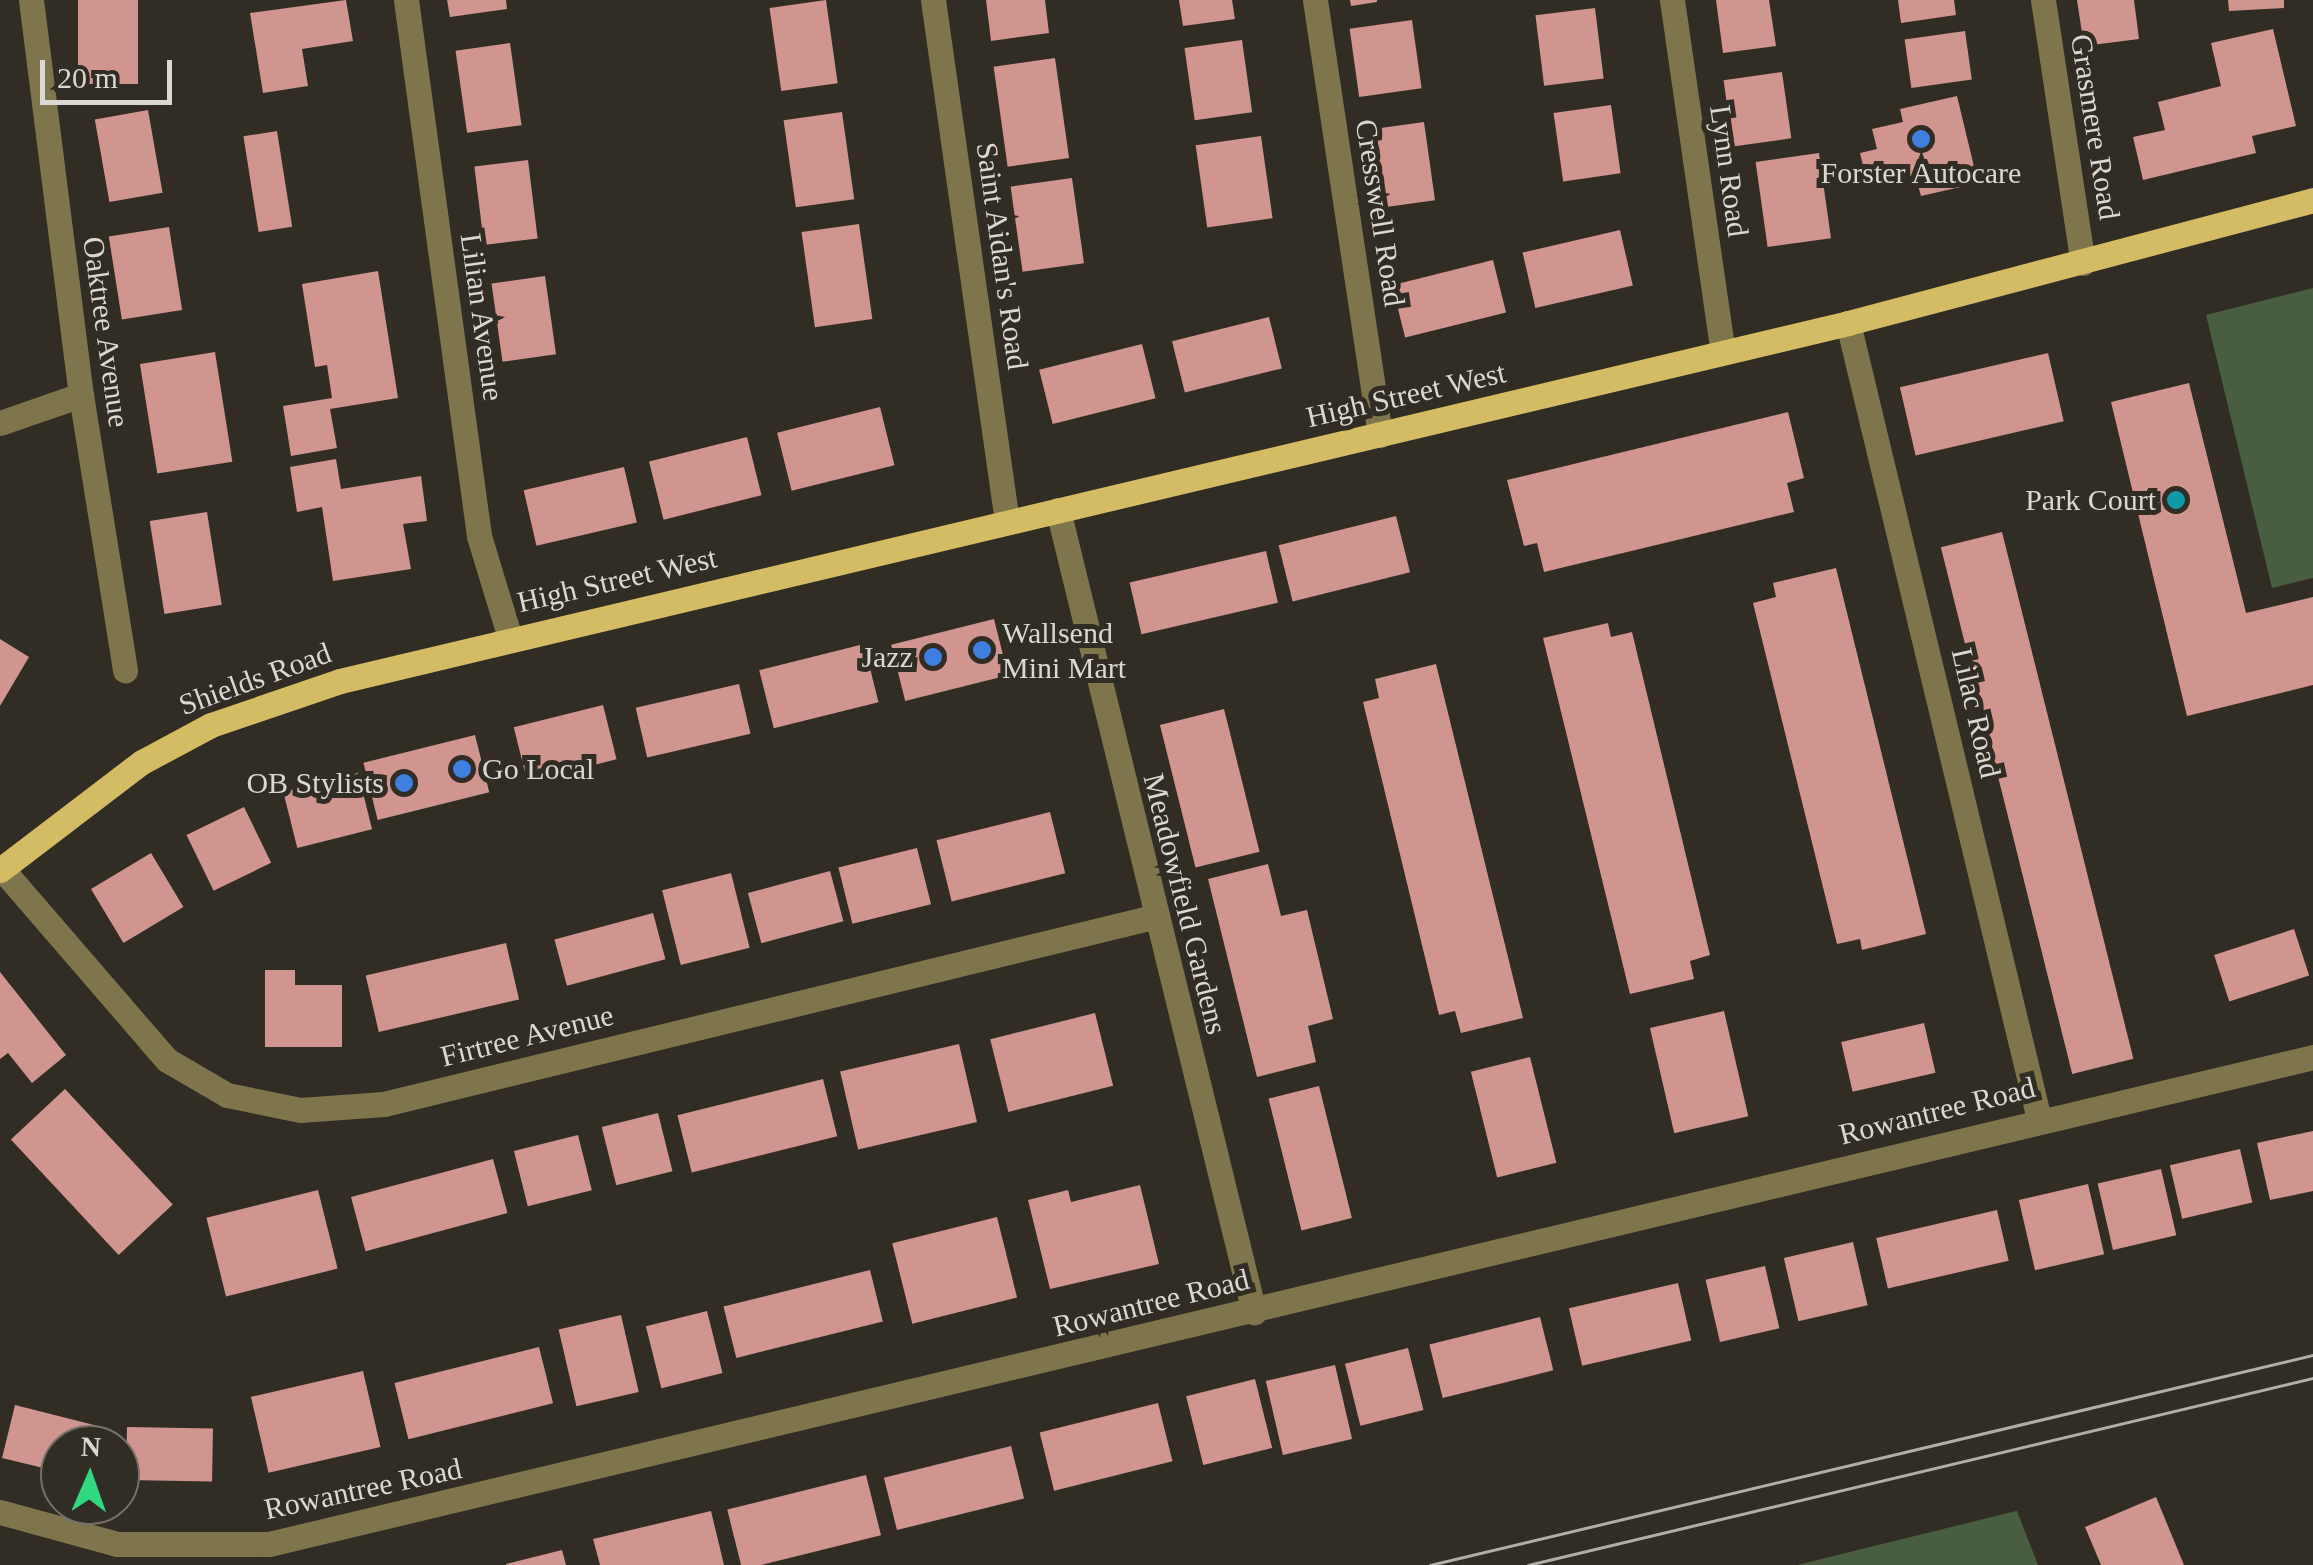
<!DOCTYPE html>
<style>
body{margin:0}
#map{position:relative;width:2313px;height:1565px;overflow:hidden;background:#312c24;font-family:Georgia,serif}
div>[style]{position:absolute}
[style*='--x']{left:calc(var(--x)*1px);top:calc(var(--y)*1px);width:calc(var(--w)*1px);rotate:calc(var(--a)*1deg)}
.green>*{inset:0;background:#495d40}
.building>*{inset:0;background:#d0958e;transform-origin:0 0}
.minor>*{height:25px;margin:-12.5px;padding:0 12.5px;transform-origin:12.5px;border-radius:12.5px;background:#7f754c}
.major>*{height:25px;margin:-12.5px;padding:0 12.5px;transform-origin:12.5px;border-radius:12.5px;background:#d3bc63}
.tram>*{height:2.5px;margin:-1.25px;padding:0 1.25px;transform-origin:1.25px;border-radius:1.25px;background:#b1ada7}
.dots>*{width:28px;height:28px;translate:-50% -50%;box-sizing:border-box;border:5px solid #312c24;border-radius:50%}
span{translate:-50% -50%;white-space:nowrap;text-align:center;line-height:1.15;-webkit-text-stroke:10px #312c24;paint-order:stroke}
.street-label{font-size:30px;color:#dbd8d3}
.poi-label{font-size:30px;color:#dbd8d3}
.right{translate:-100% -50%;text-align:right}
.left{translate:0 -50%;text-align:left}
.north{position:absolute;left:40px;top:1425px;width:100px;height:100px;box-sizing:border-box;background:#312c24;border:2px solid #75716a;border-radius:50%;rotate:2deg;font-size:28px;font-weight:700;line-height:40px;text-align:center;color:#dbd8d3}
.north::after{content:'';display:block;margin:auto;width:35px;height:45px;background:#31d882;clip-path:polygon(50% 0,100% 100%,50% 72%,0 100%)}
.scale{position:absolute;left:40px;top:60px;width:132px;height:45px;box-sizing:border-box;border:5px solid #dbd8d3;border-top:0;padding-left:12px;font-size:30px;line-height:35px;white-space:nowrap;color:#dbd8d3;-webkit-text-stroke:8px #312c24;paint-order:stroke}
</style>
<div id="map">
<div class="green">
<i style="clip-path:polygon(2313px 288px,2313px 578px,2272px 588px,2206px 315px)"></i>
<i style="clip-path:polygon(2017px 1511px,2038px 1565px,1797px 1565px,2016px 1511px)"></i>
</div>
<div class="building">
<i style="left:78px;top:0;width:60px;height:84px"></i>
<i style="clip-path:polygon(346px 0,353px 41px,302px 49px,308px 86px,263px 93px,250px 13px)"></i>
<i style="clip-path:polygon(447px 0,506px 0,507px 9px,450px 17px)"></i>
<i style="left:826px;top:0;width:84px;height:57px;rotate:82deg"></i>
<i style="clip-path:polygon(986px 0,1045px 0,1049px 33px,991px 41px)"></i>
<i style="clip-path:polygon(1179px 0,1232px 0,1235px 19px,1183px 26px)"></i>
<i style="clip-path:polygon(1350px 0,1377px 0,1377px 2px,1351px 6px)"></i>
<i style="clip-path:polygon(1716px 0,1769px 0,1776px 46px,1723px 53px)"></i>
<i style="clip-path:polygon(1898px 0,1954px 0,1956px 15px,1901px 23px)"></i>
<i style="clip-path:polygon(2077px 0,2134px 0,2139px 39px,2084px 46px)"></i>
<i style="clip-path:polygon(2228px 0,2284px 0,2284px 8px,2229px 11px)"></i>
<i style="left:1595px;top:8px;width:71px;height:60px;rotate:83deg"></i>
<i style="left:1412px;top:20px;width:69px;height:63px;rotate:82deg"></i>
<i style="clip-path:polygon(2273px 29px,2296px 126px,2252px 136px,2256px 153px,2143px 180px,2133px 137px,2165px 130px,2158px 102px,2221px 86px,2211px 43px)"></i>
<i style="left:1965px;top:31px;width:49px;height:61px;rotate:82deg"></i>
<i style="left:1242px;top:40px;width:73px;height:58px;rotate:82deg"></i>
<i style="left:510px;top:43px;width:83px;height:55px;rotate:82deg"></i>
<i style="left:1055px;top:58px;width:101px;height:62px;rotate:82deg"></i>
<i style="left:1782px;top:72px;width:67px;height:59px;rotate:82deg"></i>
<i style="clip-path:polygon(1957px 96px,1978px 183px,1921px 196px,1915px 175px,1868px 186px,1860px 153px,1877px 149px,1872px 129px,1903px 122px,1900px 109px)"></i>
<i style="left:1611px;top:105px;width:69px;height:58px;rotate:82deg"></i>
<i style="left:148px;top:110px;width:84px;height:54px;rotate:80deg"></i>
<i style="left:842px;top:112px;width:88px;height:59px;rotate:82deg"></i>
<i style="left:1424px;top:122px;width:79px;height:51px;rotate:82deg"></i>
<i style="left:277px;top:131px;width:97px;height:34px;rotate:81deg"></i>
<i style="left:1261px;top:136px;width:83px;height:66px;rotate:82deg"></i>
<i style="left:1819px;top:153px;width:86px;height:64px;rotate:82deg"></i>
<i style="left:528px;top:160px;width:79px;height:54px;rotate:83deg"></i>
<i style="left:1072px;top:178px;width:86px;height:62px;rotate:82deg"></i>
<i style="left:859px;top:224px;width:96px;height:58px;rotate:82deg"></i>
<i style="left:169px;top:227px;width:84px;height:61px;rotate:81deg"></i>
<i style="left:1620px;top:230px;width:57px;height:100px;rotate:77deg"></i>
<i style="left:1493px;top:260px;width:54px;height:104px;rotate:76deg"></i>
<i style="clip-path:polygon(378px 271px,398px 398px,330px 409px,337px 448px,291px 456px,283px 406px,332px 398px,327px 365px,315px 367px,302px 284px)"></i>
<i style="left:545px;top:276px;width:79px;height:54px;rotate:82deg"></i>
<i style="left:1269px;top:317px;width:53px;height:100px;rotate:76deg"></i>
<i style="left:1142px;top:344px;width:56px;height:106px;rotate:76deg"></i>
<i style="left:215px;top:352px;width:111px;height:76px;rotate:81deg"></i>
<i style="left:2048px;top:353px;width:70px;height:152px;rotate:77deg"></i>
<i style="clip-path:polygon(2189px 383px,2246px 613px,2313px 597px,2313px 685px,2187px 716px,2111px 402px)"></i>
<i style="left:880px;top:407px;width:60px;height:106px;rotate:76deg"></i>
<i style="clip-path:polygon(1788px 412px,1804px 478px,1787px 483px,1794px 512px,1544px 572px,1537px 543px,1524px 546px,1507px 480px)"></i>
<i style="left:747px;top:437px;width:60px;height:101px;rotate:76deg"></i>
<i style="clip-path:polygon(336px 459px,341px 489px,421px 476px,427px 521px,403px 524px,411px 569px,333px 581px,322px 507px,297px 512px,290px 467px)"></i>
<i style="left:624px;top:467px;width:57px;height:103px;rotate:77deg"></i>
<i style="left:207px;top:512px;width:94px;height:58px;rotate:81deg"></i>
<i style="left:1396px;top:516px;width:58px;height:121px;rotate:76deg"></i>
<i style="left:2002px;top:532px;width:543px;height:63px;rotate:76deg"></i>
<i style="left:1266px;top:551px;width:53px;height:140px;rotate:77deg"></i>
<i style="clip-path:polygon(1836px 568px,1926px 934px,1862px 950px,1860px 939px,1837px 944px,1753px 603px,1776px 597px,1773px 583px)"></i>
<i style="left:994px;top:619px;width:58px;height:106px;rotate:76deg"></i>
<i style="clip-path:polygon(1608px 623px,1611px 637px,1632px 632px,1710px 955px,1690px 961px,1694px 979px,1630px 994px,1543px 638px)"></i>
<i style="clip-path:polygon(0 639px,29px 657px,0 706px)"></i>
<i style="left:864px;top:644px;width:60px;height:108px;rotate:76deg"></i>
<i style="clip-path:polygon(1436px 664px,1523px 1018px,1461px 1033px,1455px 1011px,1439px 1015px,1363px 702px,1379px 698px,1375px 679px)"></i>
<i style="left:739px;top:684px;width:51px;height:106px;rotate:77deg"></i>
<i style="left:603px;top:705px;width:56px;height:92px;rotate:76deg"></i>
<i style="left:1224px;top:709px;width:147px;height:66px;rotate:76deg"></i>
<i style="left:475px;top:735px;width:59px;height:115px;rotate:76deg"></i>
<i style="left:358px;top:773px;width:58px;height:77px;rotate:76deg"></i>
<i style="left:244px;top:807px;width:62px;height:64px;rotate:64deg"></i>
<i style="left:1050px;top:812px;width:63px;height:117px;rotate:76deg"></i>
<i style="left:917px;top:848px;width:58px;height:81px;rotate:76deg"></i>
<i style="left:151px;top:853px;width:63px;height:70px;rotate:59deg"></i>
<i style="clip-path:polygon(1268px 864px,1281px 916px,1307px 910px,1333px 1019px,1308px 1026px,1316px 1062px,1257px 1077px,1208px 879px)"></i>
<i style="left:830px;top:871px;width:52px;height:85px;rotate:75deg"></i>
<i style="left:731px;top:873px;width:77px;height:71px;rotate:76deg"></i>
<i style="left:653px;top:913px;width:48px;height:102px;rotate:75deg"></i>
<i style="left:2294px;top:929px;width:49px;height:84px;rotate:72deg"></i>
<i style="left:506px;top:943px;width:58px;height:144px;rotate:77deg"></i>
<i style="clip-path:polygon(265px 970px,295px 970px,295px 985px,342px 985px,342px 1047px,265px 1047px)"></i>
<i style="clip-path:polygon(0 972px,66px 1055px,32px 1083px,8px 1053px,0 1059px)"></i>
<i style="left:1724px;top:1011px;width:108px;height:76px;rotate:77deg"></i>
<i style="left:1095px;top:1013px;width:75px;height:108px;rotate:76deg"></i>
<i style="left:1924px;top:1023px;width:51px;height:85px;rotate:77deg"></i>
<i style="left:959px;top:1044px;width:80px;height:122px;rotate:77deg"></i>
<i style="left:1530px;top:1057px;width:109px;height:61px;rotate:76deg"></i>
<i style="left:823px;top:1079px;width:59px;height:150px;rotate:76deg"></i>
<i style="left:1319px;top:1086px;width:136px;height:52px;rotate:76deg"></i>
<i style="left:65px;top:1089px;width:158px;height:74px;rotate:47deg"></i>
<i style="left:658px;top:1113px;width:60px;height:58px;rotate:76deg"></i>
<i style="clip-path:polygon(2313px 1131px,2313px 1191px,2270px 1200px,2257px 1143px)"></i>
<i style="left:578px;top:1135px;width:57px;height:66px;rotate:76deg"></i>
<i style="left:2240px;top:1149px;width:55px;height:72px;rotate:77deg"></i>
<i style="left:493px;top:1159px;width:56px;height:147px;rotate:75deg"></i>
<i style="left:2161px;top:1169px;width:68px;height:65px;rotate:77deg"></i>
<i style="left:2088px;top:1184px;width:72px;height:71px;rotate:77deg"></i>
<i style="clip-path:polygon(1140px 1185px,1159px 1264px,1050px 1289px,1028px 1200px,1068px 1190px,1071px 1202px)"></i>
<i style="left:318px;top:1190px;width:81px;height:115px;rotate:76deg"></i>
<i style="left:1997px;top:1210px;width:52px;height:124px;rotate:77deg"></i>
<i style="left:997px;top:1217px;width:83px;height:108px;rotate:76deg"></i>
<i style="left:1853px;top:1242px;width:65px;height:71px;rotate:77deg"></i>
<i style="left:1765px;top:1266px;width:64px;height:61px;rotate:77deg"></i>
<i style="left:870px;top:1270px;width:53px;height:151px;rotate:76deg"></i>
<i style="left:1678px;top:1283px;width:59px;height:112px;rotate:77deg"></i>
<i style="left:707px;top:1311px;width:64px;height:63px;rotate:76deg"></i>
<i style="left:621px;top:1315px;width:79px;height:64px;rotate:77deg"></i>
<i style="left:1540px;top:1317px;width:55px;height:114px;rotate:76deg"></i>
<i style="left:539px;top:1347px;width:58px;height:149px;rotate:76deg"></i>
<i style="left:1408px;top:1348px;width:64px;height:65px;rotate:76deg"></i>
<i style="left:1335px;top:1365px;width:76px;height:71px;rotate:77deg"></i>
<i style="left:363px;top:1371px;width:78px;height:115px;rotate:77deg"></i>
<i style="left:1255px;top:1379px;width:71px;height:71px;rotate:76deg"></i>
<i style="left:1158px;top:1403px;width:60px;height:122px;rotate:76deg"></i>
<i style="clip-path:polygon(15px 1405px,98px 1426px,93px 1445px,60px 1445px,60px 1472px,2px 1458px)"></i>
<i style="left:127px;top:1427px;width:86px;height:53px;rotate:1deg"></i>
<i style="left:1011px;top:1446px;width:54px;height:131px;rotate:76deg"></i>
<i style="left:866px;top:1475px;width:62px;height:143px;rotate:76deg"></i>
<i style="clip-path:polygon(2156px 1497px,2184px 1565px,2101px 1565px,2085px 1527px)"></i>
<i style="clip-path:polygon(711px 1511px,724px 1565px,600px 1565px,593px 1539px)"></i>
<i style="clip-path:polygon(562px 1550px,566px 1565px,506px 1565px,506px 1564px)"></i>
</div>
<div class="minor">
<i style="--x:31;--y:0;--w:398;--a:82.8"></i>
<i style="--x:81;--y:395;--w:279;--a:80.9"></i>
<i style="--x:406;--y:0;--w:541;--a:82.24"></i>
<i style="--x:479;--y:536;--w:107;--a:73.1"></i>
<i style="--x:933;--y:0;--w:527;--a:81.93"></i>
<i style="--x:1315;--y:0;--w:440;--a:81.5"></i>
<i style="--x:1672;--y:0;--w:356;--a:81.8"></i>
<i style="--x:2043;--y:0;--w:266;--a:81.4"></i>
<i style="--x:1848;--y:323;--w:819;--a:76.51"></i>
<i style="--x:0;--y:423;--w:86;--a:-19.1"></i>
<i style="--x:1058;--y:510;--w:826;--a:76.27"></i>
<i style="--x:2;--y:869;--w:252;--a:49.2"></i>
<i style="--x:167;--y:1060;--w:69;--a:30.3"></i>
<i style="--x:227;--y:1095;--w:75;--a:11.6"></i>
<i style="--x:300;--y:1110;--w:84;--a:-4.1"></i>
<i style="--x:384;--y:1104;--w:791;--a:-13.67"></i>
<i style="--x:0;--y:1512;--w:121;--a:15.3"></i>
<i style="--x:117;--y:1544;--w:152;--a:0"></i>
<i style="--x:269;--y:1544;--w:2101;--a:-13.4"></i>
</div>
<div class="major">
<i style="--x:0;--y:870;--w:178;--a:-37.3"></i>
<i style="--x:142;--y:762;--w:78;--a:-28.2"></i>
<i style="--x:211;--y:725;--w:136;--a:-18.8"></i>
<i style="--x:340;--y:681;--w:1550;--a:-13.35"></i>
<i style="--x:1848;--y:323;--w:481;--a:-14.8"></i>
</div>
<div class="tram">
<i style="--x:1430;--y:1565;--w:908;--a:-13.38"></i>
<i style="--x:1528;--y:1565;--w:807;--a:-13.4"></i>
</div>
<div class="dots">
<i style="left:1921px;top:139px;background:#3f7fe0"></i>
<i style="left:2176px;top:500px;background:#0f9aa8"></i>
<i style="left:982px;top:650px;background:#3f7fe0"></i>
<i style="left:933px;top:657px;background:#3f7fe0"></i>
<i style="left:462px;top:769px;background:#3f7fe0"></i>
<i style="left:404px;top:783px;background:#3f7fe0"></i>
</div>
<div class="street-label">
<span style="left:2095px;top:127px;rotate:81deg">Grasmere Road</span>
<span style="left:1729px;top:171px;rotate:82deg">Lynn Road</span>
<span style="left:1380px;top:213px;rotate:81deg">Cresswell Road</span>
<span style="left:1002px;top:256px;rotate:82deg">Saint Aidan's Road</span>
<span style="left:482px;top:317px;rotate:82deg">Lilian Avenue</span>
<span style="left:106px;top:332px;rotate:82deg">Oaktree Avenue</span>
<span style="left:1406px;top:395px;rotate:-13deg">High Street West</span>
<span style="left:617px;top:580px;rotate:-13deg">High Street West</span>
<span style="left:255px;top:679px;rotate:-20deg">Shields Road</span>
<span style="left:1976px;top:713px;rotate:77deg">Lilac Road</span>
<span style="left:1185px;top:904px;rotate:76deg">Meadowfield Gardens</span>
<span style="left:527px;top:1036px;rotate:-14deg">Firtree Avenue</span>
<span style="left:1937px;top:1111px;rotate:-14deg">Rowantree Road</span>
<span style="left:1151px;top:1303px;rotate:-14deg">Rowantree Road</span>
<span style="left:363px;top:1489px;rotate:-12deg">Rowantree Road</span>
</div>
<div class="poi-label">
<span style="left:1921px;top:173px">Forster Autocare</span>
<span class="right" style="left:2156px;top:500px">Park Court</span>
<span class="left" style="left:1002px;top:650px">Wallsend<br>Mini Mart</span>
<span class="right" style="left:913px;top:657px">Jazz</span>
<span class="left" style="left:482px;top:769px">Go Local</span>
<span class="right" style="left:384px;top:783px">OB Stylists</span>
</div>
<div class="north">N</div>
<div class="scale">20 m</div>
</div>
